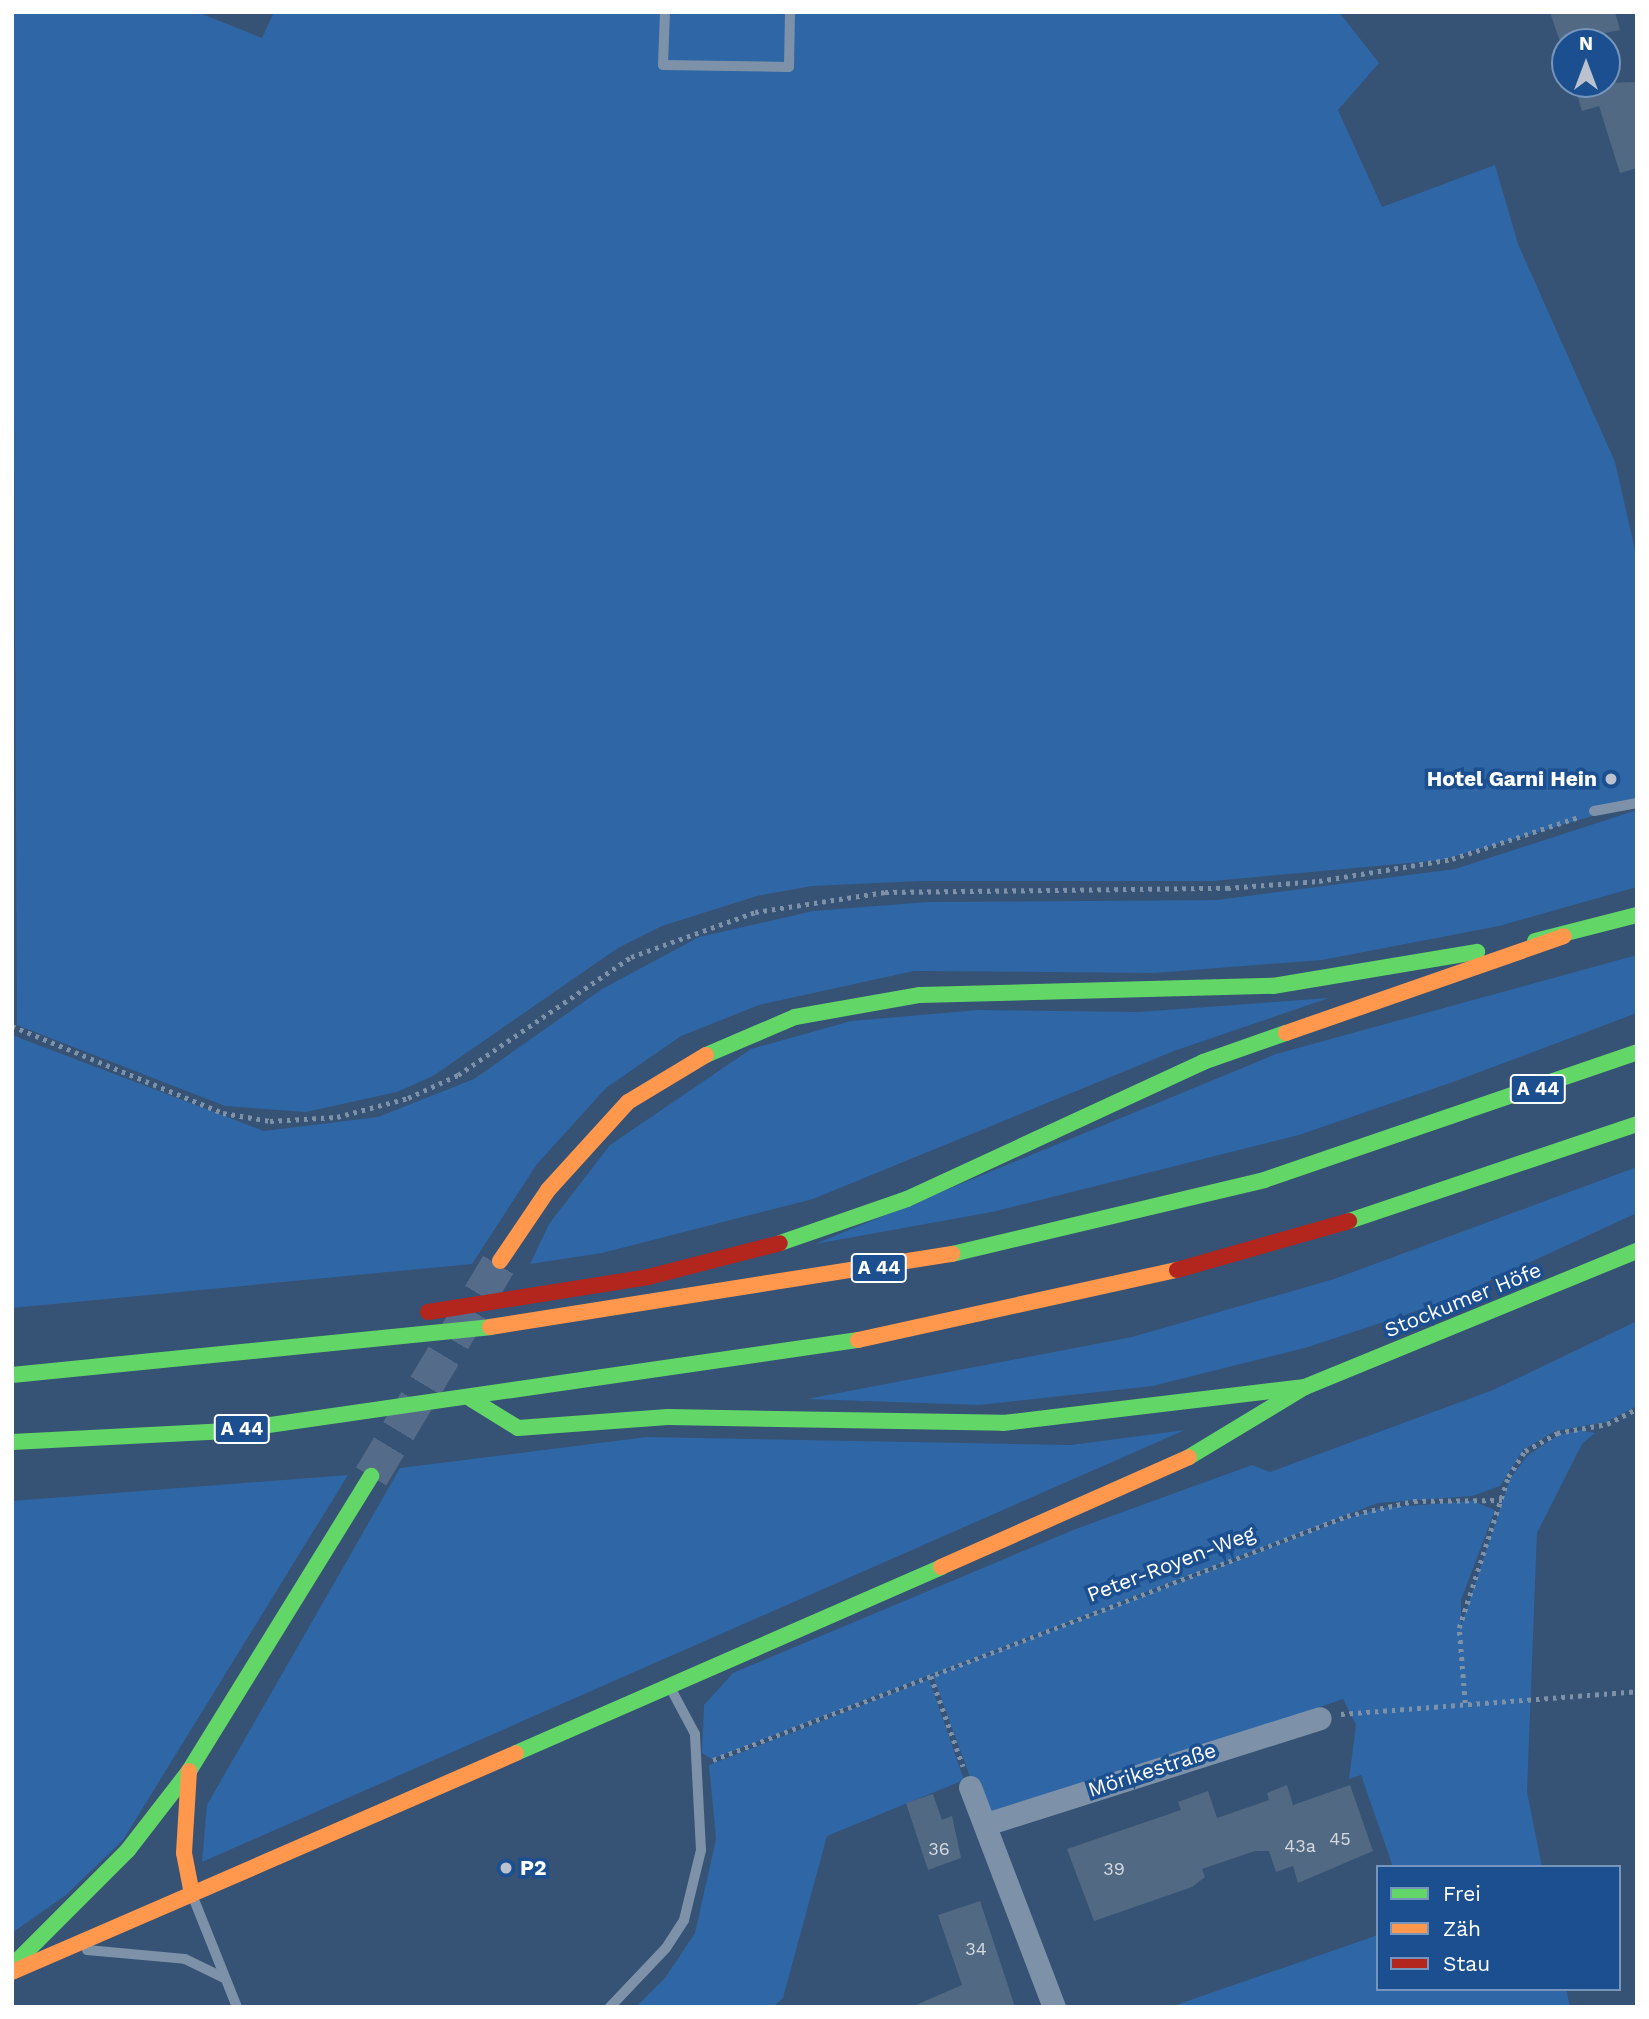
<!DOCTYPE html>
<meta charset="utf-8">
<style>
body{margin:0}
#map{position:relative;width:1649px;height:2019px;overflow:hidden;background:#365274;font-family:"Work Sans",sans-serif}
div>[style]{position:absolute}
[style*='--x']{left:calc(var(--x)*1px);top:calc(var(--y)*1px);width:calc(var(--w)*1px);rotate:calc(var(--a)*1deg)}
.green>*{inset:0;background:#2f66a5}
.building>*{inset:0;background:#526984}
.primary-tunnel>*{height:35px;margin-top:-17.5px;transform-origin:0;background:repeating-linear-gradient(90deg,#546c89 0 35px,transparent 0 53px)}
.path>*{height:4.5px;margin-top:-2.25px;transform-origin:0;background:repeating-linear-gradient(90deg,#7d92a8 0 3.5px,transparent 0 8.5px)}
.lane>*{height:10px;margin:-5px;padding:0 5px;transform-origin:5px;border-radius:5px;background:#7d92a8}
.street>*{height:23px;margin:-11.5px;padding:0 11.5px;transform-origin:11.5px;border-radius:11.5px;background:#7d92a8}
.fast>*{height:16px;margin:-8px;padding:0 8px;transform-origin:8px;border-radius:8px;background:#63d668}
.slow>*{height:16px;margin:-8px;padding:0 8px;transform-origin:8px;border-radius:8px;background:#ff974d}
.jam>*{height:16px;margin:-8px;padding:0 8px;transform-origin:8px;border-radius:8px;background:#b3261e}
.dots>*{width:19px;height:19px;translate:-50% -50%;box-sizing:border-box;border:4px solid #1b4f8f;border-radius:50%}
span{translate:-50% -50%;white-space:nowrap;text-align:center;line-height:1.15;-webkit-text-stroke:7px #1b4f8f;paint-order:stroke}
.number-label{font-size:18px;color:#d4dae0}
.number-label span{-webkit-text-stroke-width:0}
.shield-label span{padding:2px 5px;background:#1b4f8f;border:2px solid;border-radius:5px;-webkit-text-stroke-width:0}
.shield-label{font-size:19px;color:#fff;font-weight:700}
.poi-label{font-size:21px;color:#fff;font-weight:700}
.right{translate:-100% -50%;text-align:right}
.left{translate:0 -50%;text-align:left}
.street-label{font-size:21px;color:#fff}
.frame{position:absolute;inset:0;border:14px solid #fff;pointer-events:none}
.legend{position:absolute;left:1376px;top:1865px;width:245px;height:126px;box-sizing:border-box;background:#1b4f8f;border:2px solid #7695bc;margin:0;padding:9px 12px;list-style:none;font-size:21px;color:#fff}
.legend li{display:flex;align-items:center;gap:14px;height:35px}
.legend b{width:35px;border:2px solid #7695bc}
.north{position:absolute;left:1551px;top:28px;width:70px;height:70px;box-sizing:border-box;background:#1b4f8f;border:2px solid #7695bc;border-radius:50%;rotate:0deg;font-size:19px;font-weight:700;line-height:28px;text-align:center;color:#fff}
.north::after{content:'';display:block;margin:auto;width:24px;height:32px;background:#b9c2ce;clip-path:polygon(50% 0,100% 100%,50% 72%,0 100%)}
</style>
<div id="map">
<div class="green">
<i style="clip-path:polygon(12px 12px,197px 12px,262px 38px,274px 12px,1339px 12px,1379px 63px,1338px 110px,1382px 207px,1495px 165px,1518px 244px,1615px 462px,1637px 558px,1637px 803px,1442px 860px,1213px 881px,922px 881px,812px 886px,757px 896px,662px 926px,618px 948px,433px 1076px,397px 1092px,306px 1112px,225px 1106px,17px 1025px)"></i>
<i style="clip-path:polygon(1637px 810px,1637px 887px,1499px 926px,1322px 960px,1154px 973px,914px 971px,759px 1005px,681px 1036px,606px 1088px,537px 1164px,472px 1264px,12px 1308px,12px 1035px,264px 1131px,378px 1117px,474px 1079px,602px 989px,699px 937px,813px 911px,928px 902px,1217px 900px,1455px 869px)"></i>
<i style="clip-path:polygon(1637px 955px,1637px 1013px,1453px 1082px,1299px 1135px,992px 1212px,815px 1244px,1276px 1054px)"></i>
<i style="clip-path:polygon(1329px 998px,1174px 1051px,813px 1199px,602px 1253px,530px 1264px,549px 1224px,610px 1145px,751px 1049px,851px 1021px,978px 1010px,1138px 1012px)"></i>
<i style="clip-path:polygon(1637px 1167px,1637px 1213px,1441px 1303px,1305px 1348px,1153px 1386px,979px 1405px,807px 1399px,1132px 1337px,1334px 1279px)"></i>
<i style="clip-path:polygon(1637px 1321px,1637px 1406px,1606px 1422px,1555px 1431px,1523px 1450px,1500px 1486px,1472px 1496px,1378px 1503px,712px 1759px,702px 1753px,704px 1705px,733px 1673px,1073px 1530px,1252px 1465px,1270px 1472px,1493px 1390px)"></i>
<i style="clip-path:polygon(1185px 1430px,202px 1862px,207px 1805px,400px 1468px,647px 1437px,1071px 1445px)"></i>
<i style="clip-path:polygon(1581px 1430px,1595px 1433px,1582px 1444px,1537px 1533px,1527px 1792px,1542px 1867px,1393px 1867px,1361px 1775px,1349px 1779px,1356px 1725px,1343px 1699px,1015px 1814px,991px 1815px,980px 1804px,933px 1676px,1348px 1518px,1381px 1508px,1473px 1501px,1495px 1510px,1461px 1600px,1461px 1626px,1510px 1479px,1527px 1456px,1558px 1435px)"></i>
<i style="clip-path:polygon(348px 1475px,123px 1840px,66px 1895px,12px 1933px,12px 1501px)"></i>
<i style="clip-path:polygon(929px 1679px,964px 1780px,827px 1836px,783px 1998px,773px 2007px,636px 2007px,665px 1978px,695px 1933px,716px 1839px,709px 1765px)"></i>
<i style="clip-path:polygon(1378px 1935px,1378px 1989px,1566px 1989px,1570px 2007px,1170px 2007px)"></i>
</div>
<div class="building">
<i style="clip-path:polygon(1550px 12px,1615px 12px,1620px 30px,1560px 42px)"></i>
<i style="clip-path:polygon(1637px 82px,1637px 168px,1620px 173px,1599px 106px,1582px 111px,1574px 84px)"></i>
<i style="clip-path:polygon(1287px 1785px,1293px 1805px,1350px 1785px,1373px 1851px,1298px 1883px,1293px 1866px,1276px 1872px,1269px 1851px,1255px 1851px,1202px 1869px,1205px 1877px,1192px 1887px,1094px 1921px,1067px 1849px,1181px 1810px,1178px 1802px,1208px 1791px,1217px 1818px,1269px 1800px,1267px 1793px)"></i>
<i style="clip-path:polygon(933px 1794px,942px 1820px,952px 1816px,961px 1858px,928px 1870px,906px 1803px)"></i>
<i style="clip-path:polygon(980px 1901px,1015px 2007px,911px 2007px,962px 1985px,938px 1915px)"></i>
</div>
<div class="primary-tunnel">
<i style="--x:371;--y:1476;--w:251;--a:-59"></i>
</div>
<div class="path">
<i style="--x:12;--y:1026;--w:228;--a:22.4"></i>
<i style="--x:223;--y:1113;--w:48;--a:9.7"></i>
<i style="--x:270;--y:1121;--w:67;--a:-3.4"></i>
<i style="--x:337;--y:1117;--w:73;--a:-15"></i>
<i style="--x:408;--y:1098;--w:55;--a:-24.7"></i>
<i style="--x:458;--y:1075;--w:209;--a:-34.3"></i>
<i style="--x:631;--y:957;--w:132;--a:-19.9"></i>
<i style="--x:755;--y:912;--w:132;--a:-8.7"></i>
<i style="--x:885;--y:892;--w:342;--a:-0.7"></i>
<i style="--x:1227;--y:888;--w:92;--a:-4.4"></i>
<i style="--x:1319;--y:881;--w:135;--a:-9.4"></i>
<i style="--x:1452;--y:859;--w:134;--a:-18.3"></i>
<i style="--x:931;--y:1676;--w:96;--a:70.4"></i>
<i style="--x:1465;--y:1703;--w:75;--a:-94.6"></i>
<i style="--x:1459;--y:1628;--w:159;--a:-72"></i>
<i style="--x:1508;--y:1477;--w:31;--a:-57"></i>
<i style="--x:1525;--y:1451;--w:37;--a:-29"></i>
<i style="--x:1557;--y:1433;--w:51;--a:-10.2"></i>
<i style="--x:1607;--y:1424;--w:34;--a:-27"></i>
<i style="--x:1341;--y:1714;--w:297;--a:-4.4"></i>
<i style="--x:713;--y:1760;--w:679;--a:-21.05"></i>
<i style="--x:1347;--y:1516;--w:69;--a:-12.6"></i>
<i style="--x:1414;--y:1501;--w:88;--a:-0.7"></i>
</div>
<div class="lane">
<i style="--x:665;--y:12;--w:53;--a:92.2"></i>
<i style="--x:663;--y:65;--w:126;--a:0.9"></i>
<i style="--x:789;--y:67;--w:55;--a:-89"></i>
<i style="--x:1594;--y:811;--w:44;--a:-10.5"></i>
<i style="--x:193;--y:1897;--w:118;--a:68.2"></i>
<i style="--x:87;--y:1950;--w:98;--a:5.2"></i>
<i style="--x:185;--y:1959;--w:43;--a:26"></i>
<i style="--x:610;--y:2007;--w:81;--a:-46.5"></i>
<i style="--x:666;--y:1948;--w:33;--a:-57"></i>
<i style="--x:684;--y:1920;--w:72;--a:-76.3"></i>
<i style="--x:701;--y:1850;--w:116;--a:-93"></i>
<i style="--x:695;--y:1734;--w:51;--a:-118.1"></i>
</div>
<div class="street">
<i style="--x:970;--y:1787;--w:235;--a:69.1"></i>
<i style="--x:986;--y:1824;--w:350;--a:-17.6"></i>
</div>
<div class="fast">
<i style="--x:1535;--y:941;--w:105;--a:-14.3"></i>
<i style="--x:706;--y:1055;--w:97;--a:-23.1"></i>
<i style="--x:795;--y:1017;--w:127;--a:-10"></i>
<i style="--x:920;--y:995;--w:353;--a:-1.5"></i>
<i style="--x:1273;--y:986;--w:207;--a:-9.5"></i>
<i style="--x:1349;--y:1221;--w:304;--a:-18.6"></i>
<i style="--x:780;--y:1243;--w:134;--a:-19.1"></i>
<i style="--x:907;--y:1199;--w:326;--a:-24.8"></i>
<i style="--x:1203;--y:1062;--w:88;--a:-19.3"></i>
<i style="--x:952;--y:1254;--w:321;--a:-13.3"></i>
<i style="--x:1264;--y:1180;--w:394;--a:-18.9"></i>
<i style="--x:12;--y:1375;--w:480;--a:-5.7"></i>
<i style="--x:471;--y:1399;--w:55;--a:31.7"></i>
<i style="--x:518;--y:1428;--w:150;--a:-4.2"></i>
<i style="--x:668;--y:1417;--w:335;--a:1"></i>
<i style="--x:1003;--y:1423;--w:304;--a:-6.8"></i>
<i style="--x:12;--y:1442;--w:216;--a:-2.9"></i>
<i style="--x:228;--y:1431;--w:637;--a:-8.22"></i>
<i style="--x:1189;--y:1457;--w:135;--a:-31.1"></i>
<i style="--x:1305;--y:1387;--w:359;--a:-22.3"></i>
<i style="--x:516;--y:1753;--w:464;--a:-23.6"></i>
<i style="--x:12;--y:1966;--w:164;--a:-45"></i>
<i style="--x:128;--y:1850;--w:100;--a:-52.3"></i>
<i style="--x:189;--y:1771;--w:347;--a:-58.3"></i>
</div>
<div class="slow">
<i style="--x:1286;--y:1033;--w:294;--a:-19.2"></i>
<i style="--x:500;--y:1261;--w:86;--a:-55.9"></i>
<i style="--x:548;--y:1190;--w:119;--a:-47.7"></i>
<i style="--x:628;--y:1102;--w:91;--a:-31.1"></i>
<i style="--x:490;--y:1327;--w:468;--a:-9"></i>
<i style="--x:858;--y:1340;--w:327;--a:-12.4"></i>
<i style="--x:941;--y:1567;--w:271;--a:-23.9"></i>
<i style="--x:189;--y:1771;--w:82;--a:93.5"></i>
<i style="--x:184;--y:1853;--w:42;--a:79"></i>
<i style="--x:192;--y:1894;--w:353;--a:-23.5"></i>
<i style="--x:12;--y:1972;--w:196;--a:-23.4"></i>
</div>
<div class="jam">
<i style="--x:1177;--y:1270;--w:179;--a:-15.9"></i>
<i style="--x:428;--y:1312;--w:223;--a:-9"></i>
<i style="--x:648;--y:1277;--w:136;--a:-14.4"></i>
</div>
<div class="dots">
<i style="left:1611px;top:779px;background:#b9c2ce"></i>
<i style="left:506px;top:1868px;background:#b9c2ce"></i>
</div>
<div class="number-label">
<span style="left:1340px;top:1839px">45</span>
<span style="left:1300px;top:1846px">43a</span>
<span style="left:939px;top:1849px">36</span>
<span style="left:1114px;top:1869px">39</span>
<span style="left:976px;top:1949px">34</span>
</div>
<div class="shield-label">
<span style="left:1538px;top:1089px">A 44</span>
<span style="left:879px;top:1268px">A 44</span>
<span style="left:242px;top:1429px">A 44</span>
</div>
<div class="poi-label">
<span class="right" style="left:1597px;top:779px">Hotel Garni Hein</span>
<span class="left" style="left:520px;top:1868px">P2</span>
</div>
<div class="street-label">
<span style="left:1463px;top:1300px;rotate:-22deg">Stockumer Höfe</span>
<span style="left:1171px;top:1564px;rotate:-21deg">Peter-Royen-Weg</span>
<span style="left:1152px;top:1770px;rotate:-18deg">Mörikestraße</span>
</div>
<div class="frame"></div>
<ul class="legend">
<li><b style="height:9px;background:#63d668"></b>Frei</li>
<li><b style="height:9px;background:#ff974d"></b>Zäh</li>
<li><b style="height:9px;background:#b3261e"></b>Stau</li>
</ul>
<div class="north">N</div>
</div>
